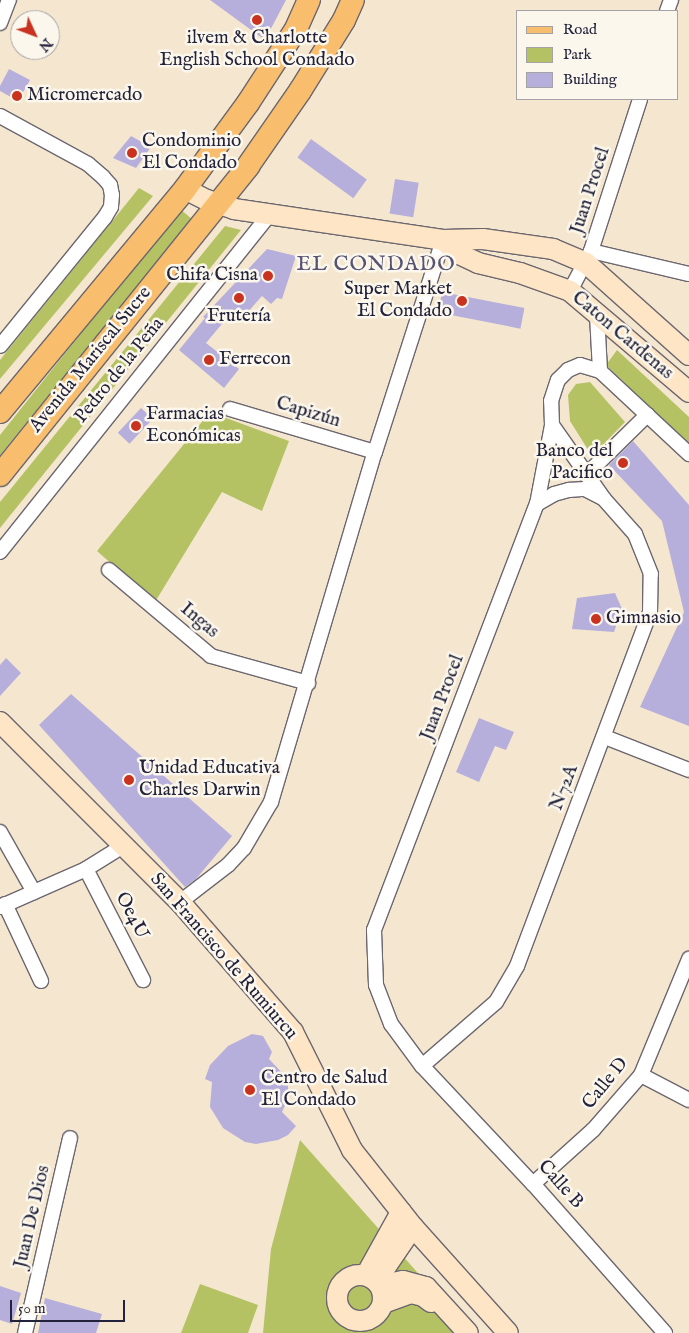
<!DOCTYPE html>
<meta charset="utf-8">
<style>
body{margin:0}
#map{position:relative;width:689px;height:1333px;overflow:hidden;background:#f5e7cf;font-family:"IM FELL English",serif}
div>[style]{position:absolute}
[style*='--x']{left:calc(var(--x)*1px);top:calc(var(--y)*1px);width:calc(var(--w)*1px);rotate:calc(var(--a)*1deg)}
.green>*{inset:0;background:#b4c264}
.building>*{inset:0;background:#b6afdc;transform-origin:0 0}
.roads{filter:drop-shadow(1px 0 #6c676f) drop-shadow(-1px 0 #6c676f) drop-shadow(0 1px #6c676f) drop-shadow(0 -1px #6c676f)}
.street>*{height:14px;margin:-7px;padding:0 7px;transform-origin:7px;border-radius:7px;background:#fff}
.secondary>*{height:20px;margin:-10px;padding:0 10px;transform-origin:10px;border-radius:10px;background:#fde5c5}
.secondary>.ring{margin:-10px;padding:0;box-sizing:content-box;background:none;border:20px solid #fde5c5;border-radius:50%}
.primary>*{height:22px;margin:-11px;padding:0 11px;transform-origin:11px;border-radius:11px;background:#f9be6d}
.dots>*{width:14px;height:14px;translate:-50% -50%;box-sizing:border-box;border:2px solid #fbf7ec;border-radius:50%}
span{translate:-50% -50%;white-space:nowrap;text-align:center;line-height:1.15;-webkit-text-stroke:5px #fbf7ec;paint-order:stroke}
.poi-label{font-size:19px;color:#22223b}
.left{translate:0 -50%;text-align:left}
.right{translate:-100% -50%;text-align:right}
.street-label{font-size:19px;color:#22223b}
.quarter-label{font-size:21px;color:#565373;letter-spacing:1px}
.legend{position:absolute;left:516px;top:10px;width:162px;height:90px;box-sizing:border-box;background:#fbf7ec;border:1px solid #a4a2a5;margin:0;padding:6px 9px;list-style:none;font-size:15px;color:#22223b}
.legend li{display:flex;align-items:center;gap:10px;height:25px}
.legend b{width:25px;border:1px solid #a4a2a5}
.north{position:absolute;left:10px;top:10px;width:50px;height:50px;box-sizing:border-box;background:#fbf7ec;border:1px solid #a4a2a5;border-radius:50%;rotate:133deg;font-size:14px;font-weight:700;line-height:20px;text-align:center;color:#22223b}
.north::after{content:'';display:block;margin:auto;width:18px;height:22px;background:#c8321e;clip-path:polygon(50% 0,100% 100%,50% 72%,0 100%)}
.scale{position:absolute;left:10px;top:1300px;width:115px;height:22px;box-sizing:border-box;border:2px solid #22223b;border-top:0;padding-left:6px;font-size:15px;line-height:18px;white-space:nowrap;color:#22223b;-webkit-text-stroke:4px #fbf7ec;paint-order:stroke}
</style>
<div id="map">
<div class="green">
<i style="clip-path:polygon(139px 188px,153px 196px,0 379px,0 360px)"></i>
<i style="clip-path:polygon(180px 209px,192px 219px,0 455px,0 435px)"></i>
<i style="clip-path:polygon(225px 226px,241px 230px,0 528px,0 502px)"></i>
<i style="clip-path:polygon(617px 350px,689px 417px,689px 444px,606px 365px)"></i>
<i style="clip-path:polygon(590px 382px,625px 422px,592px 456px,570px 421px,568px 395px,576px 384px)"></i>
<i style="clip-path:polygon(210px 412px,289px 441px,262px 511px,222px 492px,155px 602px,97px 551px)"></i>
<i style="clip-path:polygon(300px 1140px,471px 1333px,263px 1333px,271px 1249px)"></i>
<i style="clip-path:polygon(200px 1284px,258px 1305px,248px 1333px,181px 1333px)"></i>
</div>
<div class="building">
<i style="clip-path:polygon(210px 0,286px 0,265px 40px)"></i>
<i style="clip-path:polygon(9px 69px,30px 80px,18px 101px,0 91px,0 86px)"></i>
<i style="clip-path:polygon(131px 136px,151px 147px,136px 168px,113px 158px)"></i>
<i style="left:311px;top:139px;width:69px;height:23px;rotate:36deg"></i>
<i style="left:395px;top:179px;width:24px;height:35px;rotate:9deg"></i>
<i style="clip-path:polygon(267px 249px,296px 256px,282px 299px,277px 298px,271px 304px,262px 296px,240px 321px,231px 313px,206px 343px,239px 369px,224px 388px,179px 350px,205px 318px,203px 317px)"></i>
<i style="left:442px;top:292px;width:84px;height:21px;rotate:11deg"></i>
<i style="left:141px;top:408px;width:16px;height:34px;rotate:43deg"></i>
<i style="clip-path:polygon(633px 441px,689px 505px,689px 726px,640px 707px,684px 612px,662px 521px,609px 465px)"></i>
<i style="clip-path:polygon(615px 593px,622px 609px,614px 632px,572px 629px,577px 598px)"></i>
<i style="clip-path:polygon(6px 658px,21px 673px,0 696px,0 665px)"></i>
<i style="clip-path:polygon(71px 694px,232px 836px,196px 879px,185px 887px,39px 725px)"></i>
<i style="clip-path:polygon(479px 718px,514px 732px,506px 750px,495px 746px,479px 782px,456px 772px)"></i>
<i style="clip-path:polygon(252px 1034px,263px 1036px,272px 1052px,269px 1059px,287px 1078px,289px 1097px,282px 1112px,296px 1126px,288px 1135px,278px 1140px,256px 1144px,245px 1142px,223px 1128px,210px 1107px,212px 1082px,205px 1079px,210px 1065px,228px 1046px)"></i>
<i style="clip-path:polygon(0 1286px,21px 1293px,12px 1324px,0 1320px)"></i>
<i style="clip-path:polygon(45px 1298px,102px 1314px,96px 1333px,38px 1333px)"></i>
</div>
<div class="roads">
<div class="street">
<i style="--x:667;--y:11;--w:12;--a:-70"></i>
<i style="--x:0;--y:23;--w:25;--a:-69"></i>
<i style="--x:0;--y:116;--w:100;--a:28.6"></i>
<i style="--x:88;--y:164;--w:20;--a:41"></i>
<i style="--x:103;--y:177;--w:11;--a:49"></i>
<i style="--x:110;--y:185;--w:10;--a:79"></i>
<i style="--x:112;--y:195;--w:12;--a:95"></i>
<i style="--x:111;--y:207;--w:12;--a:121"></i>
<i style="--x:105;--y:217;--w:166;--a:129.1"></i>
<i style="--x:591;--y:251;--w:101;--a:13.2"></i>
<i style="--x:570;--y:291;--w:45;--a:-62.3"></i>
<i style="--x:591;--y:251;--w:160;--a:-72.1"></i>
<i style="--x:597;--y:315;--w:56;--a:86.9"></i>
<i style="--x:230;--y:409;--w:151;--a:16.5"></i>
<i style="--x:586;--y:475;--w:86;--a:-44.5"></i>
<i style="--x:537;--y:504;--w:20;--a:-30"></i>
<i style="--x:554;--y:494;--w:16;--a:-15"></i>
<i style="--x:569;--y:490;--w:16;--a:-4"></i>
<i style="--x:585;--y:489;--w:18;--a:27"></i>
<i style="--x:0;--y:552;--w:433;--a:-51.4"></i>
<i style="--x:109;--y:570;--w:133;--a:40.1"></i>
<i style="--x:211;--y:656;--w:101;--a:15.6"></i>
<i style="--x:605;--y:737;--w:90;--a:21.4"></i>
<i style="--x:0;--y:832;--w:69;--a:60.5"></i>
<i style="--x:86;--y:869;--w:125;--a:62.8"></i>
<i style="--x:180;--y:902;--w:61;--a:-37.6"></i>
<i style="--x:228;--y:865;--w:23;--a:-47"></i>
<i style="--x:244;--y:848;--w:53;--a:-59.6"></i>
<i style="--x:271;--y:802;--w:365;--a:-73.5"></i>
<i style="--x:375;--y:452;--w:223;--a:-72.2"></i>
<i style="--x:5;--y:904;--w:85;--a:64.9"></i>
<i style="--x:0;--y:907;--w:94;--a:-23.8"></i>
<i style="--x:86;--y:869;--w:44;--a:-31.9"></i>
<i style="--x:422;--y:1066;--w:98;--a:-40.9"></i>
<i style="--x:496;--y:1002;--w:42;--a:-59.7"></i>
<i style="--x:517;--y:966;--w:377;--a:-69.4"></i>
<i style="--x:650;--y:613;--w:39;--a:-89"></i>
<i style="--x:651;--y:574;--w:43;--a:-111.8"></i>
<i style="--x:635;--y:534;--w:47;--a:-131.5"></i>
<i style="--x:604;--y:499;--w:90;--a:-125.1"></i>
<i style="--x:641;--y:1075;--w:54;--a:27.5"></i>
<i style="--x:533;--y:1184;--w:81;--a:-42"></i>
<i style="--x:593;--y:1130;--w:73;--a:-48.9"></i>
<i style="--x:641;--y:1075;--w:126;--a:-67.5"></i>
<i style="--x:25;--y:1333;--w:200;--a:-77"></i>
<i style="--x:665;--y:1333;--w:199;--a:-131.5"></i>
<i style="--x:533;--y:1184;--w:162;--a:-133.2"></i>
<i style="--x:422;--y:1066;--w:52;--a:-126.4"></i>
<i style="--x:391;--y:1024;--w:42;--a:-111"></i>
<i style="--x:376;--y:985;--w:55;--a:-92.1"></i>
<i style="--x:374;--y:930;--w:456;--a:-69.1"></i>
<i style="--x:537;--y:504;--w:80;--a:-79.2"></i>
<i style="--x:552;--y:425;--w:24;--a:-92"></i>
<i style="--x:551;--y:401;--w:22;--a:-72"></i>
<i style="--x:558;--y:380;--w:14;--a:-45"></i>
<i style="--x:568;--y:370;--w:13;--a:-23"></i>
<i style="--x:580;--y:365;--w:21;--a:17"></i>
<i style="--x:600;--y:371;--w:122;--a:43"></i>
</div>
<div class="secondary">
<i style="--x:185;--y:189;--w:25;--a:27"></i>
<i style="--x:207;--y:200;--w:28;--a:18"></i>
<i style="--x:234;--y:209;--w:211;--a:8.4"></i>
<i style="--x:443;--y:240;--w:40;--a:-1.4"></i>
<i style="--x:483;--y:239;--w:71;--a:8.1"></i>
<i style="--x:553;--y:249;--w:36;--a:23"></i>
<i style="--x:586;--y:263;--w:138;--a:41.8"></i>
<i style="--x:443;--y:240;--w:21;--a:41"></i>
<i style="--x:459;--y:254;--w:21;--a:25"></i>
<i style="--x:478;--y:263;--w:43;--a:13.4"></i>
<i style="--x:520;--y:273;--w:53;--a:19.8"></i>
<i style="--x:570;--y:291;--w:156;--a:40.3"></i>
<i style="--x:0;--y:722;--w:255;--a:45"></i>
<i style="--x:180;--y:902;--w:172;--a:49"></i>
<i style="--x:293;--y:1032;--w:132;--a:63.4"></i>
<i style="--x:352;--y:1150;--w:98;--a:51.6"></i>
<i style="--x:413;--y:1227;--w:142;--a:48.1"></i>
<i style="--x:366;--y:1275;--w:72;--a:-60.9"></i>
<i class="ring" style="left:337px;top:1275px;width:26px;height:26px"></i>
<i style="--x:376;--y:1281;--w:65;--a:-55.6"></i>
<i style="--x:380;--y:1285;--w:23;--a:-10"></i>
<i style="--x:403;--y:1281;--w:24;--a:15"></i>
<i style="--x:426;--y:1287;--w:62;--a:47.6"></i>
<i style="--x:383;--y:1303;--w:30;--a:-20"></i>
<i style="--x:411;--y:1293;--w:12;--a:14"></i>
<i style="--x:423;--y:1296;--w:10;--a:37"></i>
</div>
<div class="primary">
<i style="--x:0;--y:412;--w:290;--a:-50.3"></i>
<i style="--x:185;--y:189;--w:107;--a:-53.8"></i>
<i style="--x:248;--y:103;--w:88;--a:-57"></i>
<i style="--x:296;--y:29;--w:32;--a:-66"></i>
<i style="--x:0;--y:475;--w:396;--a:-51.2"></i>
<i style="--x:248;--y:166;--w:91;--a:-55.3"></i>
<i style="--x:300;--y:91;--w:84;--a:-58.2"></i>
<i style="--x:344;--y:20;--w:22;--a:-66"></i>
</div>
</div>
<div class="dots">
<i style="left:257px;top:20px;background:#c8321e"></i>
<i style="left:17px;top:96px;background:#c8321e"></i>
<i style="left:132px;top:153px;background:#c8321e"></i>
<i style="left:268px;top:276px;background:#c8321e"></i>
<i style="left:239px;top:298px;background:#c8321e"></i>
<i style="left:462px;top:301px;background:#c8321e"></i>
<i style="left:209px;top:360px;background:#c8321e"></i>
<i style="left:136px;top:426px;background:#c8321e"></i>
<i style="left:623px;top:463px;background:#c8321e"></i>
<i style="left:596px;top:619px;background:#c8321e"></i>
<i style="left:129px;top:780px;background:#c8321e"></i>
<i style="left:250px;top:1090px;background:#c8321e"></i>
</div>
<div class="poi-label">
<span style="left:257px;top:50px">ilvem &amp; Charlotte<br>English School Condado</span>
<span class="left" style="left:27px;top:96px">Micromercado</span>
<span class="left" style="left:142px;top:153px">Condominio<br>El Condado</span>
<span class="right" style="left:258px;top:276px">Chifa Cisna</span>
<span class="right" style="left:452px;top:301px">Super Market<br>El Condado</span>
<span style="left:239px;top:317px">Frutería</span>
<span class="left" style="left:219px;top:360px">Ferrecon</span>
<span class="left" style="left:146px;top:426px">Farmacias<br>Económicas</span>
<span class="right" style="left:613px;top:463px">Banco del<br>Pacifico</span>
<span class="left" style="left:606px;top:619px">Gimnasio</span>
<span class="left" style="left:139px;top:780px">Unidad Educativa<br>Charles Darwin</span>
<span class="left" style="left:261px;top:1090px">Centro de Salud<br>El Condado</span>
</div>
<div class="street-label">
<span style="left:591px;top:191px;rotate:-72deg">Juan Procel</span>
<span style="left:622px;top:336px;rotate:40deg">Caton Cardenas</span>
<span style="left:91px;top:360px;rotate:-51deg">Avenida Mariscal Sucre</span>
<span style="left:120px;top:371px;rotate:-51deg">Pedro de la Peña</span>
<span style="left:308px;top:413px;rotate:17deg">Capizún</span>
<span style="left:199px;top:621px;rotate:40deg">Ingas</span>
<span style="left:443px;top:698px;rotate:-69deg">Juan Procel</span>
<span style="left:565px;top:788px;rotate:-69deg">N72A</span>
<span style="left:131px;top:916px;rotate:63deg">Oe4U</span>
<span style="left:223px;top:957px;rotate:49deg">San Francisco de Rumiurcu</span>
<span style="left:606px;top:1084px;rotate:-51deg">Calle D</span>
<span style="left:560px;top:1185px;rotate:48deg">Calle B</span>
<span style="left:33px;top:1217px;rotate:-77deg">Juan De Dios</span>
</div>
<div class="quarter-label">
<span style="left:376px;top:265px">EL CONDADO</span>
</div>
<ul class="legend">
<li><b style="height:6px;background:#f9be6d"></b>Road</li>
<li><b style="height:14px;background:#b4c264"></b>Park</li>
<li><b style="height:14px;background:#b6afdc"></b>Building</li>
</ul>
<div class="north">N</div>
<div class="scale">50 m</div>
</div>
